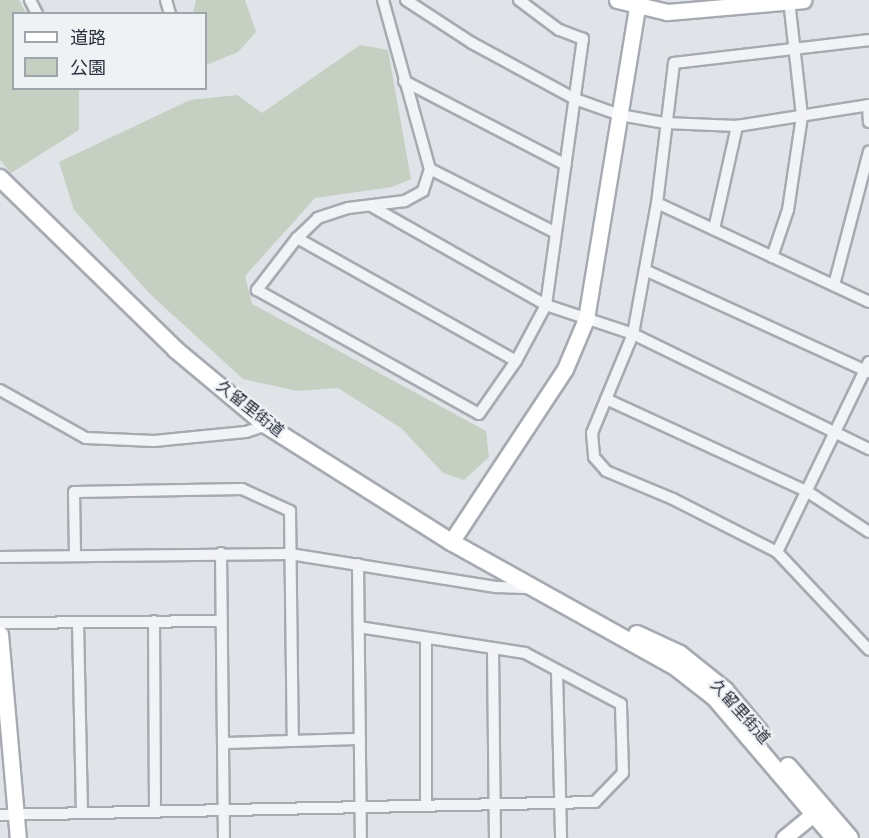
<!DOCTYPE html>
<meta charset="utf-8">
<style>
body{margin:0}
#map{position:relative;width:869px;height:838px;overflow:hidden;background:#e0e3e7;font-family:"Source Sans 3","Noto Sans JP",sans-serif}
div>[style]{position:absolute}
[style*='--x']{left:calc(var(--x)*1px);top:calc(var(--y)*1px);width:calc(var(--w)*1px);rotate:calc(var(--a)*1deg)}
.green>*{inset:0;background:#c5d0c2}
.roads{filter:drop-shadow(2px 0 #a6aab1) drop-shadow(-2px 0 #a6aab1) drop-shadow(0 2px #a6aab1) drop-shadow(0 -2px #a6aab1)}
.street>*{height:10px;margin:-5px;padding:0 5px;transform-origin:5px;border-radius:5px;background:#f2f3f6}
.secondary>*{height:15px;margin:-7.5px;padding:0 7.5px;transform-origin:7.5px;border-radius:7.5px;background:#fff}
.primary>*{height:16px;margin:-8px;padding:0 8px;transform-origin:8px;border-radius:8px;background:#fff}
span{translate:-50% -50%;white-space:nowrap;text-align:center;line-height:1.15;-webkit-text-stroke:4.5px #eff2f5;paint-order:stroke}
.street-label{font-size:16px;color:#2a313d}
.legend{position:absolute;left:12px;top:12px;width:195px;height:78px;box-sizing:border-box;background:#eff2f5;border:2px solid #a0a5ab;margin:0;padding:8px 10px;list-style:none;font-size:18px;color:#2a313d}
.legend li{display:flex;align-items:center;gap:12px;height:30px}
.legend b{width:30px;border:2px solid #a0a5ab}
</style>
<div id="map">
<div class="green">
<i style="clip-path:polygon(0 0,19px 0,26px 13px,14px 14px,14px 88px,79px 89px,79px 130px,11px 173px,0 160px)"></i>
<i style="clip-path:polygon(196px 0,245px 0,256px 32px,238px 52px,206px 65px,206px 14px,193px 13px)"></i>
<i style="clip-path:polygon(360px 45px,388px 50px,411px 179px,392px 187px,315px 198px,245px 276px,252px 304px,486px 431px,489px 457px,464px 480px,443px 473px,401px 428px,338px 388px,297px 391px,243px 379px,151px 295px,74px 210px,59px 162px,190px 100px,237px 95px,262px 113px)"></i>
</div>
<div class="roads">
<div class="street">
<i style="--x:30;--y:0;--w:16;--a:63"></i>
<i style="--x:166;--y:0;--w:15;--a:74"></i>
<i style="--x:383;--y:0;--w:175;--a:74.5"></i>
<i style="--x:430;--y:169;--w:23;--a:108"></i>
<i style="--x:423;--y:191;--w:21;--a:151"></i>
<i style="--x:405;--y:201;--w:57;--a:173"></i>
<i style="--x:348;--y:208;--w:32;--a:162"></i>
<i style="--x:318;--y:218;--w:29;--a:136"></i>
<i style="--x:297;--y:238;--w:66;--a:127.6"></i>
<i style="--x:257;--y:290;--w:254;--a:29.2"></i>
<i style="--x:479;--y:414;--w:65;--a:-55.1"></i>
<i style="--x:516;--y:361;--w:64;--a:-61.8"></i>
<i style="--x:546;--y:305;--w:269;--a:-82.1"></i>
<i style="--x:583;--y:39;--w:26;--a:-159"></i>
<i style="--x:559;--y:30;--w:50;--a:-143.1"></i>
<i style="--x:406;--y:0;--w:79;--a:33.1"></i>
<i style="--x:472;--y:43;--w:117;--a:28.5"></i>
<i style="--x:575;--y:99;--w:48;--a:19.6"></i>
<i style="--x:620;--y:115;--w:46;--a:10.1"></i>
<i style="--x:665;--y:123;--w:72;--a:2.4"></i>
<i style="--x:737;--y:126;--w:134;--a:-9"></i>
<i style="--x:869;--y:40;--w:196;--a:173.3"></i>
<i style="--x:674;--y:63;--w:141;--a:96.9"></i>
<i style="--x:657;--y:203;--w:234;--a:25"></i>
<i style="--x:404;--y:81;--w:182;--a:27.4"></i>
<i style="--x:868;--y:105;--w:17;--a:87"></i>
<i style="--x:430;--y:169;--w:141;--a:26.9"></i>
<i style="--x:657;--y:203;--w:133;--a:100.4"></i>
<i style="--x:633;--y:334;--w:107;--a:112.5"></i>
<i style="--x:592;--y:433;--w:24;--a:85"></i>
<i style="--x:594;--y:457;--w:18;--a:49"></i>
<i style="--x:606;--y:471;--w:73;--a:22.7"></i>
<i style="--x:673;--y:499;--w:117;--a:27"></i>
<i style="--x:777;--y:552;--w:134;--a:46.8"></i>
<i style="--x:371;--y:206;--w:201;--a:29.5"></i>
<i style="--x:546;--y:305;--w:92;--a:18.4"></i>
<i style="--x:633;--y:334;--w:263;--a:26"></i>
<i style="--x:714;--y:229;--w:106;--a:-77.4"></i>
<i style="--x:297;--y:238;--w:251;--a:29.3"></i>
<i style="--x:772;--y:257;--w:50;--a:-71.2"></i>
<i style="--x:788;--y:210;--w:95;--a:-81.5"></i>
<i style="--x:802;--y:116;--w:117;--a:-96.4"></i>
<i style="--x:647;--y:271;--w:244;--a:24.5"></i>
<i style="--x:834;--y:285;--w:138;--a:-75.3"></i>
<i style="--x:0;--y:390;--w:98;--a:29.2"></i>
<i style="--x:86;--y:438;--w:68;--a:2.5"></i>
<i style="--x:154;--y:441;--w:92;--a:-5.6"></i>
<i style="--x:246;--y:432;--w:21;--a:-19"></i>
<i style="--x:606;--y:399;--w:222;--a:24.7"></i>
<i style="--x:808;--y:492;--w:73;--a:33.3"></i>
<i style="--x:777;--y:552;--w:211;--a:-64.2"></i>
<i style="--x:221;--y:553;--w:285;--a:89.4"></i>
<i style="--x:75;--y:555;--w:63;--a:-90.9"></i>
<i style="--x:74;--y:492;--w:168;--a:-1"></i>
<i style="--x:242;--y:489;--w:53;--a:24.6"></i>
<i style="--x:290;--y:511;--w:230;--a:89.3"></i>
<i style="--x:0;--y:557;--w:290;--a:-0.6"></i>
<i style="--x:290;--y:554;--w:210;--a:9.1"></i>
<i style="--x:497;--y:587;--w:34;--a:2"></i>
<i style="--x:358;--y:564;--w:274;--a:89.4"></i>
<i style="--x:154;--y:621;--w:190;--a:89.7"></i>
<i style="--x:78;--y:622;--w:190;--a:88.8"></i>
<i style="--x:0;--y:623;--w:221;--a:-0.5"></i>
<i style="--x:493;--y:650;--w:188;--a:89.4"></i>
<i style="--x:557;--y:671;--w:167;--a:88.6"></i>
<i style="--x:223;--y:743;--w:137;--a:-1.7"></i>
<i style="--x:426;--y:805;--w:167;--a:-90"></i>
<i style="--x:0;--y:815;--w:595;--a:-1.25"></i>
<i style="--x:595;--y:802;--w:40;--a:-46"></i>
<i style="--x:623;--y:773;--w:69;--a:-91.7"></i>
<i style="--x:621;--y:704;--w:109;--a:-152"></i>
<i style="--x:525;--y:653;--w:168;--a:-171.1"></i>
</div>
<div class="secondary">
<i style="--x:617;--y:0;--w:51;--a:13.5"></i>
<i style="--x:667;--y:12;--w:137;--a:-5"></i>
<i style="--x:451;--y:542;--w:207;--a:-56.6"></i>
<i style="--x:565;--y:369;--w:54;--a:-67.2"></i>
<i style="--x:586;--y:319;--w:316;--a:-80.7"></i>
<i style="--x:0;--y:634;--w:205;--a:85"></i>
<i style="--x:784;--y:838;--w:50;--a:-39.4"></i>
</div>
<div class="primary">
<i style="--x:0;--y:178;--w:246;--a:44.3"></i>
<i style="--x:176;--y:350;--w:117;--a:39.8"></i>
<i style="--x:266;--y:425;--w:219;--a:32.3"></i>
<i style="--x:451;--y:542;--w:255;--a:29.1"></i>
<i style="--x:674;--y:666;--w:52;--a:38"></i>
<i style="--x:715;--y:698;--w:184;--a:49.6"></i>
<i style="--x:637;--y:634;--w:47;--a:24.9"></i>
<i style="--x:680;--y:654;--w:58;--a:38.7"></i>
<i style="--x:725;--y:690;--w:55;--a:50.2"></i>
<i style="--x:788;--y:766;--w:95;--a:49.3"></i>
</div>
</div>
<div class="street-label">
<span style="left:250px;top:409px;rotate:38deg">久留里街道</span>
<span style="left:740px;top:712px;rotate:48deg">久留里街道</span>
</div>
<ul class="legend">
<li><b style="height:8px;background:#fff"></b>道路</li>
<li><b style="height:16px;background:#c5d0c2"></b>公園</li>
</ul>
</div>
